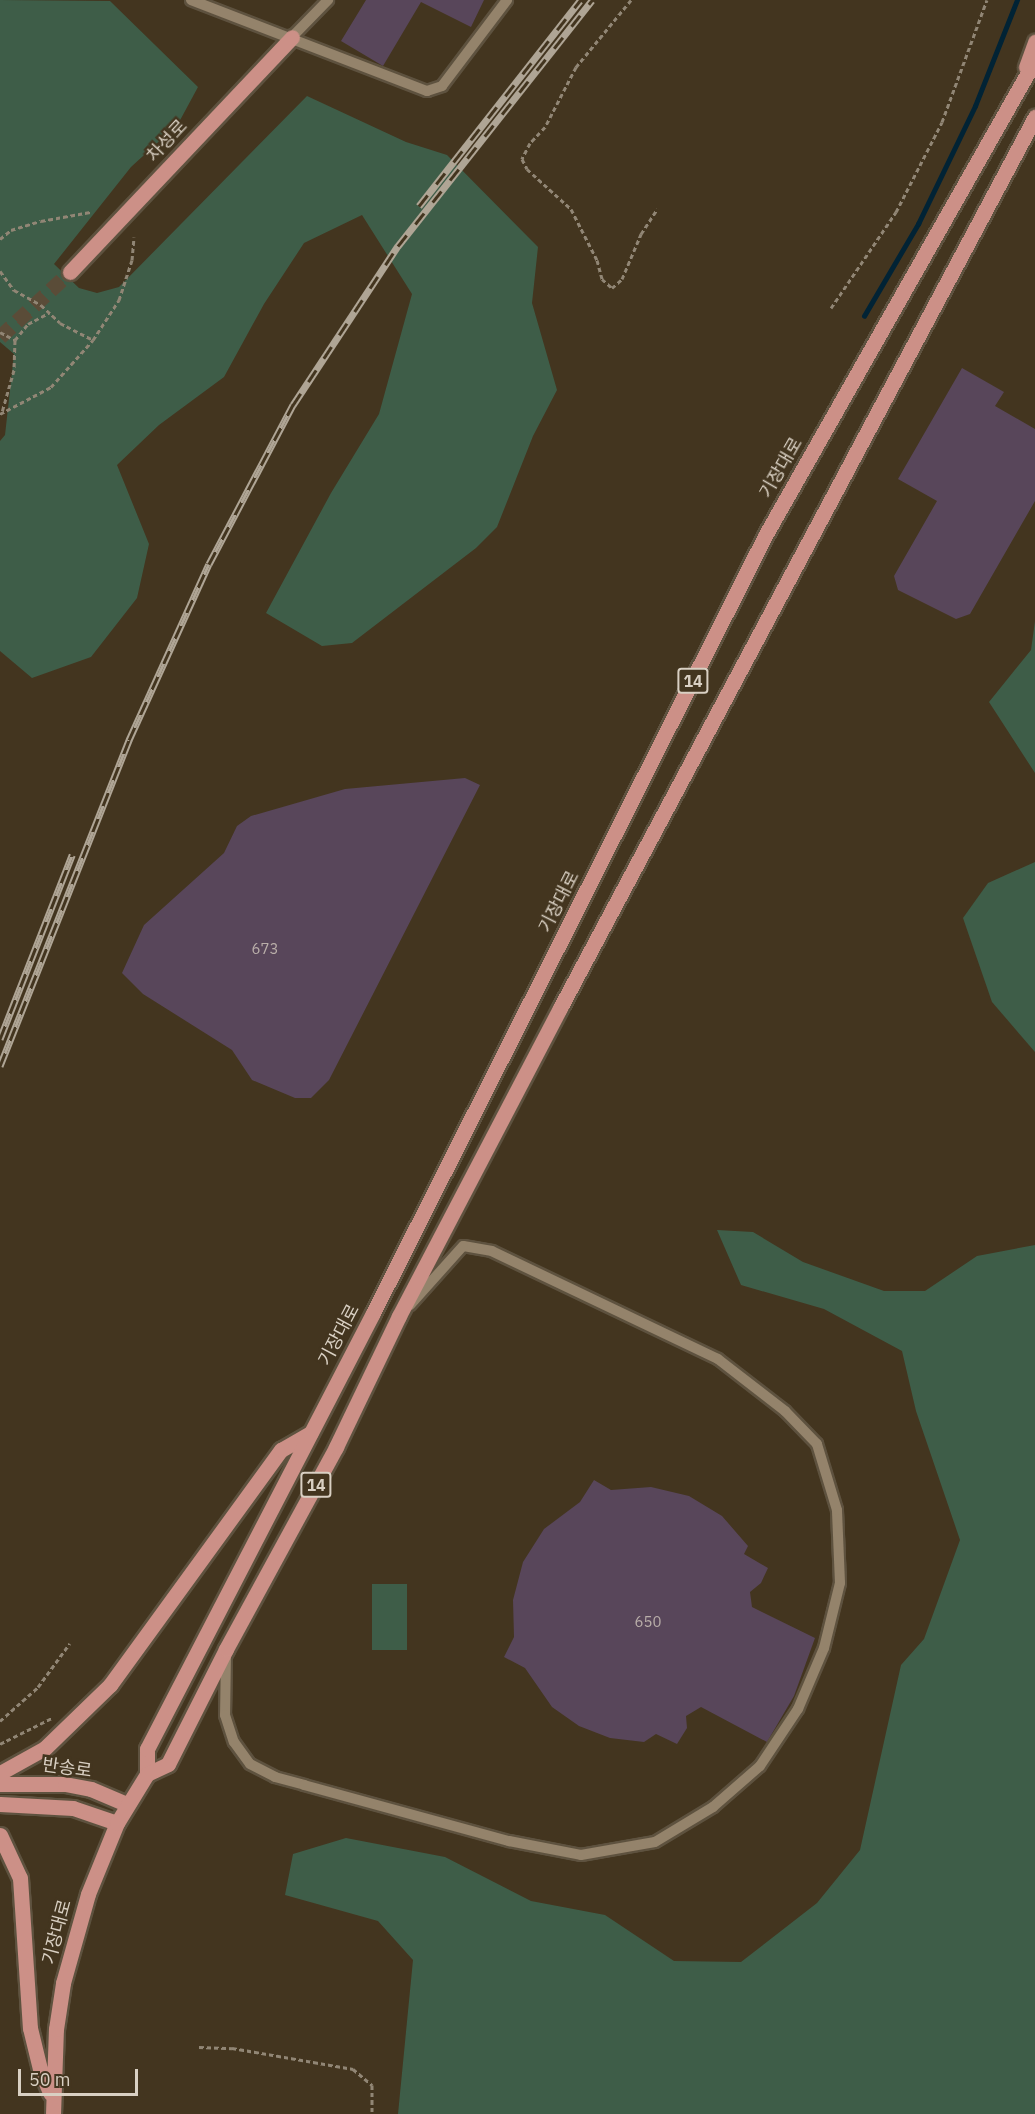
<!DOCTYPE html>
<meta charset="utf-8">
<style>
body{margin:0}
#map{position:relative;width:1035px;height:2114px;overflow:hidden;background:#43351f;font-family:"IBM Plex Sans","Noto Sans KR",sans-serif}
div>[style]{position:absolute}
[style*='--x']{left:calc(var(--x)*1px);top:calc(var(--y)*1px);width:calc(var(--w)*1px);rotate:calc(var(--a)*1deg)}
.green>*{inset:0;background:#3e5d48;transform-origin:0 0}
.stream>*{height:4.5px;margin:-2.25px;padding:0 2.25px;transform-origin:2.25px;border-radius:2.25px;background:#012335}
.building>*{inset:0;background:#58465a}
.major-tunnel>*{height:15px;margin-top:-7.5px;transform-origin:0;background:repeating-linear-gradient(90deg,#5a4c38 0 15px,transparent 0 23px)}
.path>*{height:3px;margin-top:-1.5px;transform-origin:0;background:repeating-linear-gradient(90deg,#918675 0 4.5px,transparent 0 7.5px)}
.roads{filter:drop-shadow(2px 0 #5e523f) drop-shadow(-2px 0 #5e523f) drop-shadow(0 2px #5e523f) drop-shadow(0 -2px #5e523f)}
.minor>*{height:10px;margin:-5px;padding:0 5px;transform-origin:5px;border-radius:5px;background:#94836b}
.major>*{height:15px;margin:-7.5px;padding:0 7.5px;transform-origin:7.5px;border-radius:7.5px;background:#cc9087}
.rail>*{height:7px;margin-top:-3.5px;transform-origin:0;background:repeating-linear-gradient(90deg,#43351f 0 14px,#afa595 0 28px);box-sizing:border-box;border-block:2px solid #afa595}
span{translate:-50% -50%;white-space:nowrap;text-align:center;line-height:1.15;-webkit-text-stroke:5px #43351f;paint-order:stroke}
.number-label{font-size:15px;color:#b9aea9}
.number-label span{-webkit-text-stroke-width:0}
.shield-label span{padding:2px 4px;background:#43351f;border:2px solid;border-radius:4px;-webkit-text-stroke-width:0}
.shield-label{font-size:16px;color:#d9d0c3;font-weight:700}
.street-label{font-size:18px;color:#d9d0c3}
.scale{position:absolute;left:18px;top:2069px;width:120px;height:27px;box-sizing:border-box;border:3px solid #d9d0c3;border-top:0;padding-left:8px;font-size:18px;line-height:21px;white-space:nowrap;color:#d9d0c3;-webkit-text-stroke:4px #43351f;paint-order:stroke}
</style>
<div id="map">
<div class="green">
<i style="clip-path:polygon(0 0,110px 1px,198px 87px,178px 124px,131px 167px,54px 264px,79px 288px,97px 293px,119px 287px,307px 96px,406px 142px,447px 155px,538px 247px,532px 303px,557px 390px,533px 436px,497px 527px,476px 548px,352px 643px,322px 646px,266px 613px,331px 493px,379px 414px,412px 294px,362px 215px,304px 243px,264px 304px,224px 377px,159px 425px,117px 465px,149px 544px,137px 598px,91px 657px,32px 678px,0 651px,0 441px,5px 435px,14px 354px,0 342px)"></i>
<i style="clip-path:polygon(1035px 621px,1035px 773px,989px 702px,1031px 650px)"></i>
<i style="clip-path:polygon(1035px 862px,1035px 1052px,992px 1002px,963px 918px,988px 883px)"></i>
<i style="clip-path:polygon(717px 1230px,753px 1232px,803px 1262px,884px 1291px,925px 1291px,977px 1256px,1035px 1245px,1035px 2114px,398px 2114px,413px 1960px,378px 1921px,285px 1895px,293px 1854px,346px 1838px,445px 1857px,531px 1901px,605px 1915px,674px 1961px,741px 1962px,817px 1903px,860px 1850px,901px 1665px,924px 1639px,960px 1540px,916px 1411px,902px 1351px,824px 1309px,741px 1285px)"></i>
<i style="left:372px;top:1584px;width:35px;height:66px"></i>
</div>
<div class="stream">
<i style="--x:864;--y:316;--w:107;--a:-59.6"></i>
<i style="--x:918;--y:224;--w:131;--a:-64.2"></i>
<i style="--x:975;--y:106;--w:114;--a:-68.4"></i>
</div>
<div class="building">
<i style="clip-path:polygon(366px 0,484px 0,471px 27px,421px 2px,383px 66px,341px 41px)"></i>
<i style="clip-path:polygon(962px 368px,1004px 392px,995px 406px,1035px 429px,1035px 501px,970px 614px,956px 619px,898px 590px,894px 576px,937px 501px,898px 479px)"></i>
<i style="clip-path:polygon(465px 778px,480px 785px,329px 1080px,311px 1098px,295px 1098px,252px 1080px,232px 1050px,143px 994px,122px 973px,144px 925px,224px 853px,237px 826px,251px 816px,345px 789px)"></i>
<i style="clip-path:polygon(594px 1480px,611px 1490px,651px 1487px,689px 1496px,722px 1516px,748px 1546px,744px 1554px,768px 1568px,761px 1583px,750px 1592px,752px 1607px,815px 1638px,794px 1696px,767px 1742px,701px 1707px,686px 1716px,687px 1728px,677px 1744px,656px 1734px,644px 1742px,610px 1738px,579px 1726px,552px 1707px,525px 1668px,504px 1657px,514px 1637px,513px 1600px,523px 1562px,544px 1529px,580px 1502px)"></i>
</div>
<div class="major-tunnel">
<i style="--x:0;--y:337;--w:96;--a:-42.9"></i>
</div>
<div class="path">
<i style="--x:631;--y:0;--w:87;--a:129.4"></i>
<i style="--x:576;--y:67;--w:68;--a:117.3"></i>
<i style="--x:545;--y:127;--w:22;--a:133"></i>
<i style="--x:530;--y:143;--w:18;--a:117"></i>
<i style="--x:522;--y:159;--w:11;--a:63"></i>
<i style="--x:527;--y:169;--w:59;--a:42.3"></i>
<i style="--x:571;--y:209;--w:57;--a:63"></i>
<i style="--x:597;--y:260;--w:20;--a:75"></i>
<i style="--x:602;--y:279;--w:13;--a:42"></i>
<i style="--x:612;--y:288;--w:13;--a:-42"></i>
<i style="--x:622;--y:279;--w:49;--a:-67.1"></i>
<i style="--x:641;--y:234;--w:30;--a:-57"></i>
<i style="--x:0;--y:239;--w:14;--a:-39"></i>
<i style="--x:11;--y:230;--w:31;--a:-17"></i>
<i style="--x:41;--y:221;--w:50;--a:-10.4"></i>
<i style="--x:0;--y:271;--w:24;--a:54"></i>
<i style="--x:14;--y:290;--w:31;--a:29"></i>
<i style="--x:41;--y:305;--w:26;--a:43"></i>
<i style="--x:60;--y:323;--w:37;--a:27"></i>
<i style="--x:831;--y:308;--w:116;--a:-55.9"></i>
<i style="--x:896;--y:212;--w:101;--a:-62.9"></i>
<i style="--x:942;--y:122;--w:130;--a:-69.8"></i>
<i style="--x:0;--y:332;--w:17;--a:28"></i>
<i style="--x:15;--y:340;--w:30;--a:92"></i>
<i style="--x:14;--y:370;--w:44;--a:105.9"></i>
<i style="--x:15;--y:340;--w:21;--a:-51"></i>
<i style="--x:28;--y:324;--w:24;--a:-28"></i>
<i style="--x:0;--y:414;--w:58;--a:-27.9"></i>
<i style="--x:51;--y:387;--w:63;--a:-48.2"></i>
<i style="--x:93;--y:340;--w:48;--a:-57"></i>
<i style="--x:119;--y:300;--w:42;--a:-72"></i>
<i style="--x:132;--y:260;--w:23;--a:-85"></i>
<i style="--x:0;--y:1721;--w:51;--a:-41.8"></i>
<i style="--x:38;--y:1687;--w:54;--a:-54"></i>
<i style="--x:0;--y:1744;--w:58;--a:-26.6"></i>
<i style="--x:199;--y:2047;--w:33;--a:2"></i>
<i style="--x:232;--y:2048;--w:123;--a:9.8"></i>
<i style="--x:353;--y:2069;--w:25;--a:40"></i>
<i style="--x:372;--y:2085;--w:29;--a:90"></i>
</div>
<div class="roads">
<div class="minor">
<i style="--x:191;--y:0;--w:253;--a:21.1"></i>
<i style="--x:427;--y:91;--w:16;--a:-18"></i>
<i style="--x:442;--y:86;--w:108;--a:-52.9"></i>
<i style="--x:292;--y:37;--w:52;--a:-45.8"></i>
<i style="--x:226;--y:1654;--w:61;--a:90.9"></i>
<i style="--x:225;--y:1715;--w:28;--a:72"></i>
<i style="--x:234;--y:1742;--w:27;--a:54"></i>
<i style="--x:250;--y:1764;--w:28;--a:27"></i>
<i style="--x:275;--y:1777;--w:30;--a:15"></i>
<i style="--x:304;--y:1785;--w:213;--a:15.3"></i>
<i style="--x:509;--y:1841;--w:73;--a:11"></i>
<i style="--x:581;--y:1855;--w:75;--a:-10"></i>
<i style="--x:655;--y:1842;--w:68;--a:-31.1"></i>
<i style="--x:713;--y:1807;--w:62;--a:-41.1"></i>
<i style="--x:760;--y:1766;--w:69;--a:-56.3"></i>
<i style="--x:798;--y:1709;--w:66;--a:-66.9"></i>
<i style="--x:824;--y:1648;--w:67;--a:-76.2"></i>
<i style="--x:840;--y:1583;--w:73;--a:-92.4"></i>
<i style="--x:837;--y:1510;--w:69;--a:-106.9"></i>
<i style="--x:817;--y:1444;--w:46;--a:-134.1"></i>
<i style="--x:785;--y:1411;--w:85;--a:-142.2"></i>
<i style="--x:718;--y:1359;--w:250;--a:-154.5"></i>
<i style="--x:492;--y:1251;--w:29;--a:-170"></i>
<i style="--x:463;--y:1246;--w:79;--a:131.9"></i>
</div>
<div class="major">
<i style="--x:1026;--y:67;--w:27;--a:-70"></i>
<i style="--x:70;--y:272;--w:323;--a:-46.6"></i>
<i style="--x:0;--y:1773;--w:51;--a:-29.1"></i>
<i style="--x:45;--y:1748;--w:91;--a:-44.1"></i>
<i style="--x:110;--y:1685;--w:291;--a:-54"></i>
<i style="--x:281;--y:1450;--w:34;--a:-30"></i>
<i style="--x:147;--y:1774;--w:25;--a:-90"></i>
<i style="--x:147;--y:1749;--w:491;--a:-62.6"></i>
<i style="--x:373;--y:1313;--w:873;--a:-63.23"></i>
<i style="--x:766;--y:534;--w:545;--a:-60.42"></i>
<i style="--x:0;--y:1784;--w:65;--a:0"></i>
<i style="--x:65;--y:1784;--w:26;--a:11"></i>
<i style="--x:91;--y:1789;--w:39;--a:23"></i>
<i style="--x:0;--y:1804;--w:73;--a:3.1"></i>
<i style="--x:73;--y:1808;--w:46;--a:18.8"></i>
<i style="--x:0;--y:1835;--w:47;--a:65.1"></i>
<i style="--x:20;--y:1878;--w:150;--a:86.2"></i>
<i style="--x:30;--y:2028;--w:42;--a:76.3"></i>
<i style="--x:40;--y:2069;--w:26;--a:67"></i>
<i style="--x:53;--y:2114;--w:85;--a:-88"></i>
<i style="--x:56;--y:2029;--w:47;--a:-81.3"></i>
<i style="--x:63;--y:1983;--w:92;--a:-74.3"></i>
<i style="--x:88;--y:1894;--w:77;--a:-67.8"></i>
<i style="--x:117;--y:1823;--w:57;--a:-58.5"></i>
<i style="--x:147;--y:1774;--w:23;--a:-25"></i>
<i style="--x:168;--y:1764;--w:129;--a:-63.2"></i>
<i style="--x:226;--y:1649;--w:230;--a:-61.4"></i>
<i style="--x:336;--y:1447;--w:145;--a:-64.3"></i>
<i style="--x:399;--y:1316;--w:348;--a:-62.4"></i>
<i style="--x:560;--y:1008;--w:1010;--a:-61.94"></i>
</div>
</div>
<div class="rail">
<i style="--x:419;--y:206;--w:261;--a:-51.9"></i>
<i style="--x:0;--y:1039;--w:198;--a:-68.6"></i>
<i style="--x:0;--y:1066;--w:351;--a:-68.4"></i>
<i style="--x:129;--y:740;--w:193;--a:-65.6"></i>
<i style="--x:209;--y:564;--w:180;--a:-62.2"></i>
<i style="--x:293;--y:405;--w:191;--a:-56.6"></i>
<i style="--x:398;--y:246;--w:313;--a:-51.7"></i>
</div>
<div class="number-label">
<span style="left:265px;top:949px">673</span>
<span style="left:648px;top:1622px">650</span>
</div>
<div class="shield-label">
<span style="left:693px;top:681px">14</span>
<span style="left:316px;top:1485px">14</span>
</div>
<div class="street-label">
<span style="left:167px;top:141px;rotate:-47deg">차성로</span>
<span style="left:781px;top:468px;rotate:-60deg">기장대로</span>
<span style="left:559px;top:902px;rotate:-63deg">기장대로</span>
<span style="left:339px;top:1335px;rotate:-62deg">기장대로</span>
<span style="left:67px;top:1768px;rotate:8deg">반송로</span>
<span style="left:57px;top:1932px;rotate:-75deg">기장대로</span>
</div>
<div class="scale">50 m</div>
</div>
